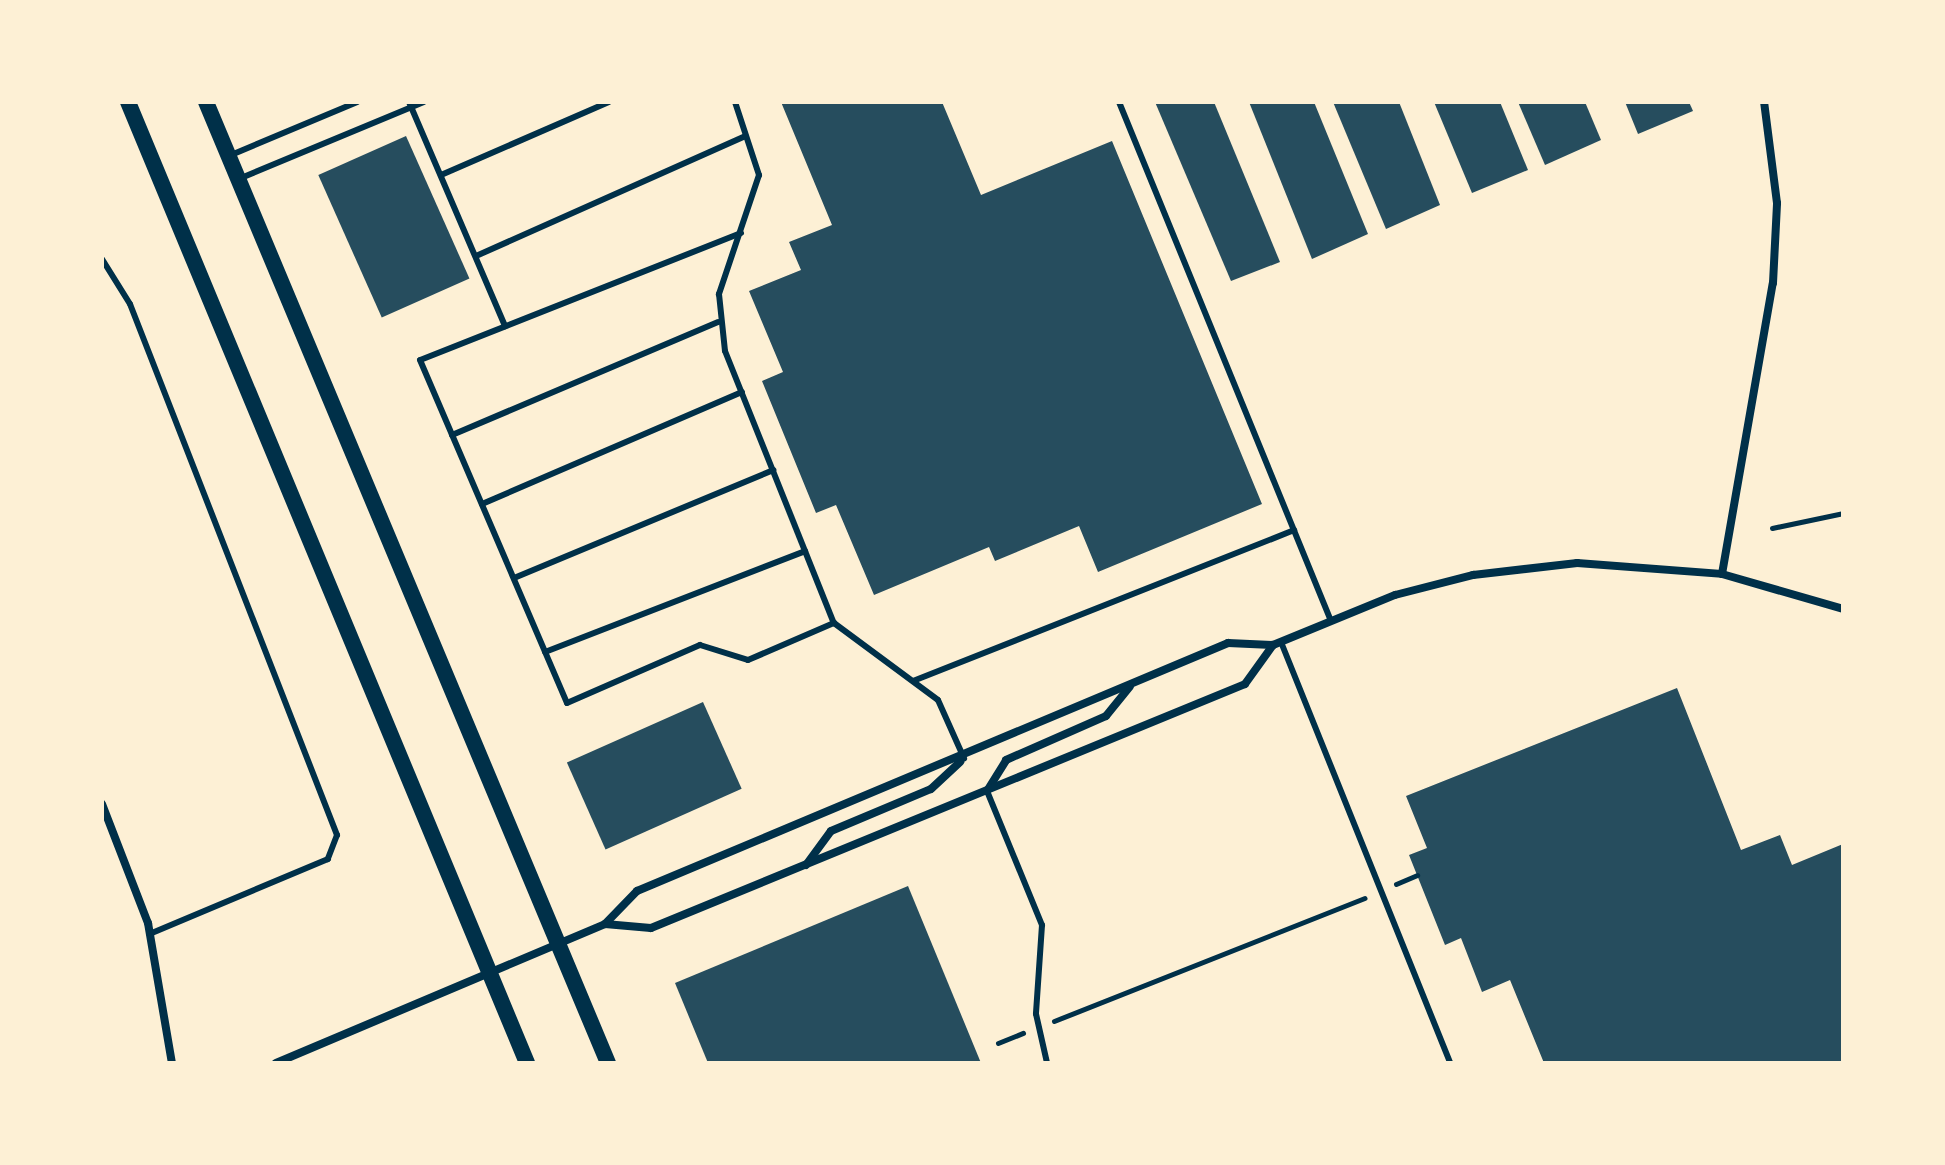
<!DOCTYPE html>
<style>
body{margin:0}
#map{position:relative;width:1945px;height:1165px;overflow:hidden;background:#fdf0d5;font-family:"Noto Sans",sans-serif}
div>[style]{position:absolute}
[style*='--x']{left:calc(var(--x)*1px);top:calc(var(--y)*1px);width:calc(var(--w)*1px);rotate:calc(var(--a)*1deg)}
.building>*{inset:0;background:#264d5e;transform-origin:0 0}
.path>*{height:5px;margin:-2.5px;padding:0 2.5px;transform-origin:2.5px;border-radius:2.5px;background:#003049}
.service>*{height:6px;margin:-3px;padding:0 3px;transform-origin:3px;border-radius:3px;background:#003049}
.minor>*{height:8px;margin:-4px;padding:0 4px;transform-origin:4px;border-radius:4px;background:#003049}
.secondary>*{height:16px;margin:-8px;padding:0 8px;transform-origin:8px;border-radius:8px;background:#003049}
span{translate:-50% -50%;white-space:nowrap;text-align:center;line-height:1.15;-webkit-text-stroke:8px #fdf0d5;paint-order:stroke}
.frame{position:absolute;inset:0;border:104px solid #fdf0d5;pointer-events:none}
</style>
<div id="map">
<div class="building">
<i style="clip-path:polygon(781px 102px,942px 102px,981px 195px,1112px 141px,1262px 504px,1098px 572px,1079px 526px,995px 561px,989px 547px,874px 595px,836px 505px,816px 513px,762px 381px,783px 372px,749px 291px,801px 270px,789px 242px,832px 225px)"></i>
<i style="clip-path:polygon(1155px 102px,1214px 102px,1280px 262px,1231px 281px)"></i>
<i style="clip-path:polygon(1249px 102px,1314px 102px,1368px 234px,1312px 259px)"></i>
<i style="clip-path:polygon(1333px 102px,1399px 102px,1440px 205px,1386px 229px)"></i>
<i style="clip-path:polygon(1434px 102px,1500px 102px,1528px 170px,1472px 193px)"></i>
<i style="clip-path:polygon(1518px 102px,1585px 102px,1601px 140px,1545px 165px)"></i>
<i style="clip-path:polygon(1625px 102px,1689px 102px,1693px 111px,1638px 134px)"></i>
<i style="left:406px;top:136px;width:156px;height:96px;rotate:66deg"></i>
<i style="clip-path:polygon(1677px 688px,1741px 850px,1780px 835px,1792px 865px,1843px 844px,1843px 1063px,1544px 1063px,1510px 980px,1482px 992px,1461px 938px,1445px 945px,1409px 855px,1427px 848px,1406px 796px)"></i>
<i style="left:703px;top:702px;width:95px;height:149px;rotate:66deg"></i>
<i style="clip-path:polygon(908px 886px,981px 1063px,708px 1063px,675px 983px)"></i>
</div>
<div class="path">
<i style="--x:1772;--y:528;--w:73;--a:-11.9"></i>
<i style="--x:1396;--y:884;--w:23;--a:-23"></i>
<i style="--x:1054;--y:1021;--w:334;--a:-21.6"></i>
<i style="--x:998;--y:1043;--w:27;--a:-22"></i>
</div>
<div class="service">
<i style="--x:409;--y:102;--w:244;--a:66.8"></i>
<i style="--x:735;--y:102;--w:77;--a:71.8"></i>
<i style="--x:759;--y:175;--w:126;--a:108.6"></i>
<i style="--x:719;--y:294;--w:57;--a:84"></i>
<i style="--x:725;--y:351;--w:293;--a:68.2"></i>
<i style="--x:834;--y:623;--w:129;--a:36.5"></i>
<i style="--x:938;--y:700;--w:64;--a:65.9"></i>
<i style="--x:1119;--y:102;--w:561;--a:67.78"></i>
<i style="--x:231;--y:155;--w:137;--a:-22.8"></i>
<i style="--x:441;--y:175;--w:183;--a:-23.5"></i>
<i style="--x:241;--y:178;--w:198;--a:-22.6"></i>
<i style="--x:741;--y:233;--w:345;--a:158.4"></i>
<i style="--x:420;--y:360;--w:373;--a:66.8"></i>
<i style="--x:567;--y:703;--w:145;--a:-23.6"></i>
<i style="--x:700;--y:645;--w:50;--a:17.4"></i>
<i style="--x:748;--y:660;--w:94;--a:-23.3"></i>
<i style="--x:476;--y:256;--w:295;--a:-24"></i>
<i style="--x:102;--y:259;--w:53;--a:58.1"></i>
<i style="--x:130;--y:304;--w:570;--a:68.7"></i>
<i style="--x:337;--y:835;--w:26;--a:111"></i>
<i style="--x:328;--y:859;--w:193;--a:157.2"></i>
<i style="--x:452;--y:435;--w:289;--a:-23"></i>
<i style="--x:482;--y:504;--w:283;--a:-23.3"></i>
<i style="--x:514;--y:578;--w:281;--a:-22.6"></i>
<i style="--x:1281;--y:642;--w:454;--a:68.1"></i>
<i style="--x:545;--y:652;--w:279;--a:-21.2"></i>
<i style="--x:913;--y:681;--w:410;--a:-21.6"></i>
<i style="--x:987;--y:791;--w:145;--a:67.7"></i>
<i style="--x:1042;--y:925;--w:89;--a:93.9"></i>
<i style="--x:1036;--y:1014;--w:50;--a:77.3"></i>
</div>
<div class="minor">
<i style="--x:1722;--y:574;--w:295;--a:-80.1"></i>
<i style="--x:1773;--y:283;--w:80;--a:-87.1"></i>
<i style="--x:1777;--y:203;--w:102;--a:-97.3"></i>
<i style="--x:987;--y:791;--w:36;--a:-58"></i>
<i style="--x:1006;--y:760;--w:109;--a:-23.7"></i>
<i style="--x:1106;--y:716;--w:38;--a:-51"></i>
<i style="--x:102;--y:804;--w:128;--a:68.9"></i>
<i style="--x:148;--y:923;--w:142;--a:80.3"></i>
<i style="--x:806;--y:865;--w:42;--a:-53.7"></i>
<i style="--x:831;--y:831;--w:108;--a:-22.8"></i>
<i style="--x:931;--y:789;--w:40;--a:-43"></i>
<i style="--x:605;--y:924;--w:46;--a:5"></i>
<i style="--x:651;--y:928;--w:642;--a:-22.33"></i>
<i style="--x:1245;--y:684;--w:48;--a:-54.3"></i>
<i style="--x:276;--y:1063;--w:357;--a:-22.9"></i>
<i style="--x:605;--y:924;--w:46;--a:-45.9"></i>
<i style="--x:637;--y:891;--w:641;--a:-22.76"></i>
<i style="--x:1228;--y:643;--w:45;--a:2.5"></i>
<i style="--x:1273;--y:645;--w:132;--a:-22.3"></i>
<i style="--x:1395;--y:595;--w:81;--a:-14.4"></i>
<i style="--x:1473;--y:575;--w:105;--a:-6.6"></i>
<i style="--x:1577;--y:563;--w:145;--a:4.3"></i>
<i style="--x:1722;--y:574;--w:126;--a:16.1"></i>
</div>
<div class="secondary">
<i style="--x:128;--y:102;--w:1041;--a:67.45"></i>
<i style="--x:206;--y:102;--w:1042;--a:67.3"></i>
</div>
<div class="frame"></div>
</div>
